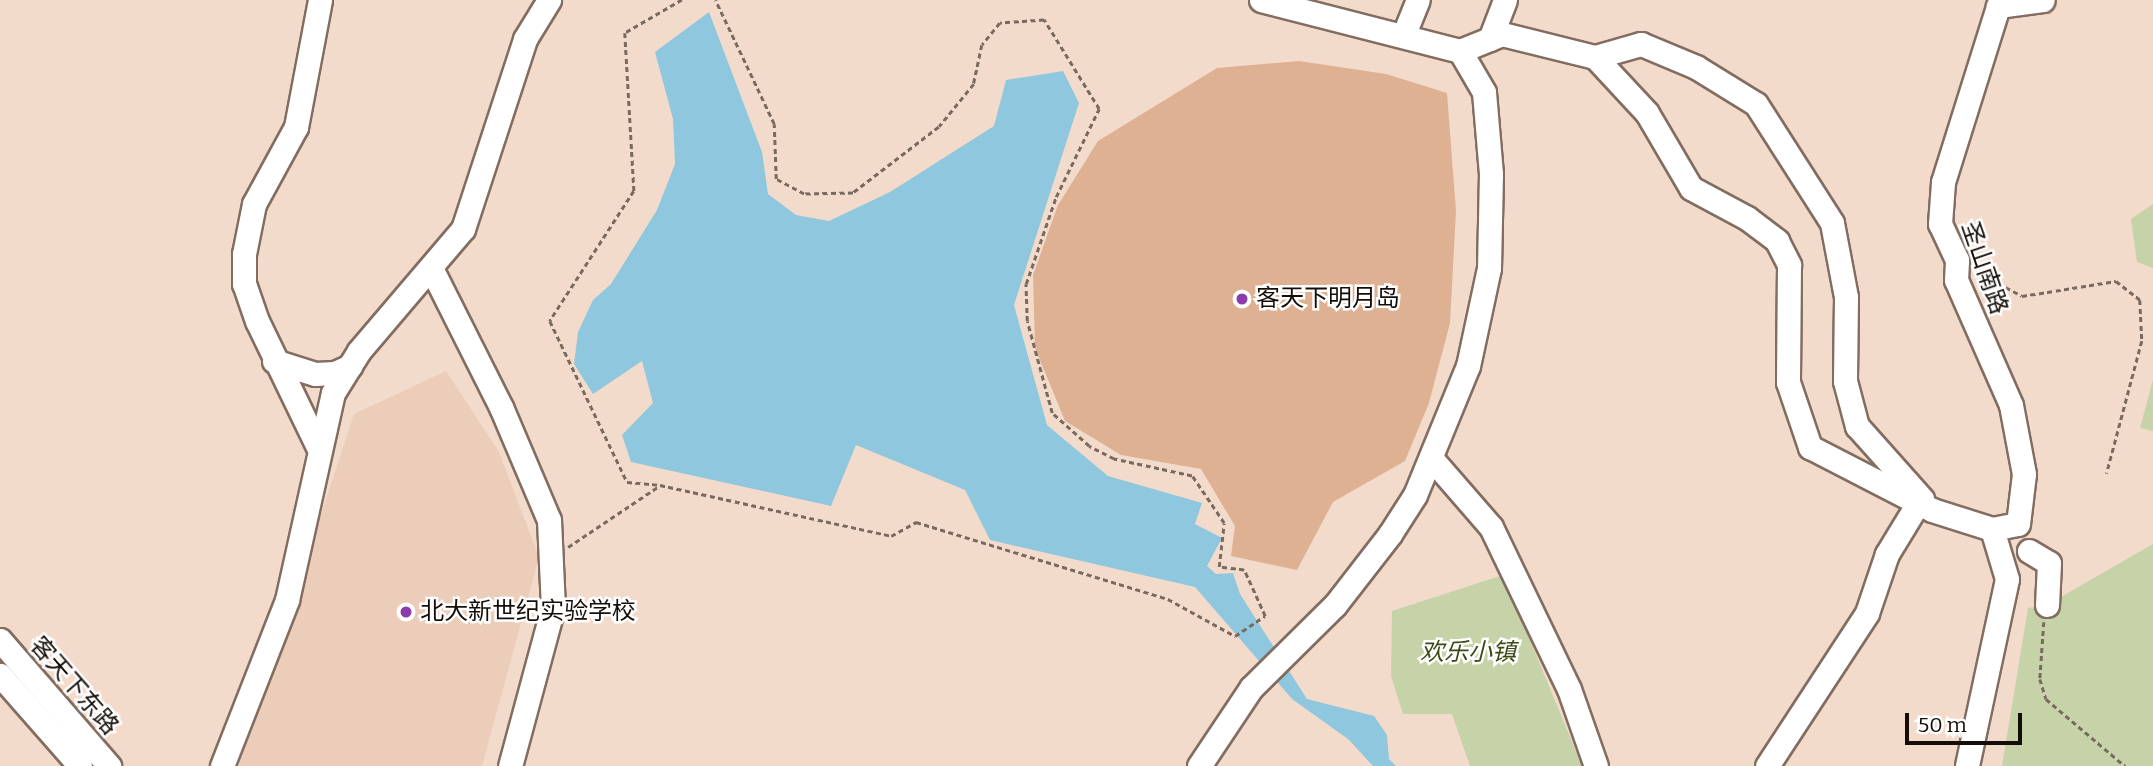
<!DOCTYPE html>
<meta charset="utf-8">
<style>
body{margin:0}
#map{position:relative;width:2153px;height:766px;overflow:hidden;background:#f3dbcc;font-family:Bitter,"Noto Sans SC",serif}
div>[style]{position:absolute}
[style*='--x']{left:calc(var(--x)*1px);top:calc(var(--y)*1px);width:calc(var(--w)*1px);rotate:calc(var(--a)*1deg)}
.built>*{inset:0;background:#ebcdb9}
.green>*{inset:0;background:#c6d3a8}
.water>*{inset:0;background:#8fc7de}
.building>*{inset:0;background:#deb193}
.path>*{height:2.5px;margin-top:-1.25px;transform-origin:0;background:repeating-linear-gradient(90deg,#796a60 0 5px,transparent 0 8.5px)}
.roads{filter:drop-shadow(2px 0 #826d60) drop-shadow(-2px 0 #826d60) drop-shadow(0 2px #826d60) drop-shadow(0 -2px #826d60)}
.minor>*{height:23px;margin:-11.5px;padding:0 11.5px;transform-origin:11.5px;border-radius:11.5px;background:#fff}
.dots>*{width:19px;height:19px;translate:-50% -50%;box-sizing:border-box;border:4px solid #fff;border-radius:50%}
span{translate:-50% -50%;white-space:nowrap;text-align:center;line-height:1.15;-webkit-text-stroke:5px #fff;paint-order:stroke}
.street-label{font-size:24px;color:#150e08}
.poi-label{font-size:24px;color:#150e08}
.left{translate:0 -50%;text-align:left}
.park-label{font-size:24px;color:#3e4a15;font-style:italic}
.scale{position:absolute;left:1905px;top:713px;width:117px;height:32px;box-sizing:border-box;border:4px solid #150e08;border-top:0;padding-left:9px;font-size:21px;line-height:24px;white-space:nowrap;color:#150e08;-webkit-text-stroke:5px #fff;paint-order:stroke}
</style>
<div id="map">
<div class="built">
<i style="clip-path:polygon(446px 371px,499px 452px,539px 557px,482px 766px,239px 766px,354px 414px)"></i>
</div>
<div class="green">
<i style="clip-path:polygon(2153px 204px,2153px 268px,2137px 262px,2131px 219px)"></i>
<i style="clip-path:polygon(2153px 380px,2153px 431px,2140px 428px)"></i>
<i style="clip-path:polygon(2153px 544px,2153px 766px,2002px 766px,2028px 608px,2047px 605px)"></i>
<i style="clip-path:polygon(1503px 575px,1582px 766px,1470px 766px,1452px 714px,1403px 714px,1391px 676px,1392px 611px)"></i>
</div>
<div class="water">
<i style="clip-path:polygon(709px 12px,762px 152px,768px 194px,796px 215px,829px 221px,890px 192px,994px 126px,1006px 80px,1063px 71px,1079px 103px,1014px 305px,1047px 425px,1108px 476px,1202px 503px,1195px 524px,1222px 538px,1207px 566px,1216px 574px,1233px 573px,1240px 594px,1307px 699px,1374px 716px,1387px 735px,1389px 759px,1396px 766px,1373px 766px,1348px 739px,1292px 699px,1195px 587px,990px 540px,965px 490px,856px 445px,831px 506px,631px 462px,622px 435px,653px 403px,642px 361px,593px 394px,574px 364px,578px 332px,593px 300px,611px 284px,657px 210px,675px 164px,673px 119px,655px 52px)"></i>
</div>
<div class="building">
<i style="clip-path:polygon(1299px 61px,1386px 74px,1447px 93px,1456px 211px,1450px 323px,1429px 403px,1405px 461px,1333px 502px,1297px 570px,1231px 556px,1235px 526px,1201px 469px,1121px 455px,1065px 421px,1035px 348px,1033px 275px,1058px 205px,1098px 141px,1217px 68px)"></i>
</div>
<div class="path">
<i style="--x:682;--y:0;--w:66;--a:149.9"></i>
<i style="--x:625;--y:33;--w:158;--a:86.7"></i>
<i style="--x:634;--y:191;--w:155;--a:122.9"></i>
<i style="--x:550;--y:321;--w:178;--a:64.4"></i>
<i style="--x:627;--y:482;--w:33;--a:5"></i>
<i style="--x:660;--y:485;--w:237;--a:12.4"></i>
<i style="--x:891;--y:536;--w:29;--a:-29"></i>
<i style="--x:916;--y:522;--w:264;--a:17"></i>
<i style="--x:1168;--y:599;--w:77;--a:28.9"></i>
<i style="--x:1235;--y:636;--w:36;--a:-34"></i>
<i style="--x:1265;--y:616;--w:51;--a:-114.5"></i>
<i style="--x:1244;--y:570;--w:25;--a:-173"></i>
<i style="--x:1219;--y:567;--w:44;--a:-83.5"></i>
<i style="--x:1224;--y:523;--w:57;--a:-124.2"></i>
<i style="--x:1192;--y:476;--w:80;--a:-167.7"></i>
<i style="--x:1114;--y:459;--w:28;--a:-153"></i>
<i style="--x:1089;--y:446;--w:50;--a:-138.3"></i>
<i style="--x:1052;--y:413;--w:95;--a:-105.2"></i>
<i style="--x:1027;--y:321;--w:37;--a:-92"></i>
<i style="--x:1026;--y:284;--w:92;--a:-71"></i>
<i style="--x:1056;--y:197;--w:98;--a:-64"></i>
<i style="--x:1099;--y:109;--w:105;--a:-121.7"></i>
<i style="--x:1044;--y:20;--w:44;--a:176.1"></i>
<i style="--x:1000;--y:23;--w:28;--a:129"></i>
<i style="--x:982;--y:45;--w:40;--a:102"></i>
<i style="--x:974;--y:84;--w:55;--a:129.1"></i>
<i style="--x:939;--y:127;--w:108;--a:142.5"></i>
<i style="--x:853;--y:193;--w:49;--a:178.8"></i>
<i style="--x:804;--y:194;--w:32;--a:-152"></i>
<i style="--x:776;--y:179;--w:55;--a:-92.1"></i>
<i style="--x:774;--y:124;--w:137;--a:-115.4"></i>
<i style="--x:1976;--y:271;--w:52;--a:28.5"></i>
<i style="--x:2022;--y:296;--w:95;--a:-9.1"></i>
<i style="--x:2116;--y:281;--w:31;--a:38"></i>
<i style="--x:2140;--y:300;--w:41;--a:87.2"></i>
<i style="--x:2142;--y:341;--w:137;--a:104.9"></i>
<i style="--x:568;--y:547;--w:110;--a:-33.8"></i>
<i style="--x:2044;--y:622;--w:57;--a:94"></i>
<i style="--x:2040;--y:679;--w:21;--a:73"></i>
<i style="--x:2046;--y:699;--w:104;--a:40.3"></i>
</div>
<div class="roads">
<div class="minor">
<i style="--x:1261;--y:0;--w:205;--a:14.4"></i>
<i style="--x:1460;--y:51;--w:45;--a:-22"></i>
<i style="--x:1502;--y:34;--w:96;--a:13.9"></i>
<i style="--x:1595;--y:57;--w:76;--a:47.1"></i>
<i style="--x:1647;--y:113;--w:87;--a:59.6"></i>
<i style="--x:1691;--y:188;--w:64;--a:28.2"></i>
<i style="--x:1747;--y:218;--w:38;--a:37"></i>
<i style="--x:1777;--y:241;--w:27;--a:63"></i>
<i style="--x:1789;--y:265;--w:117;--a:90.5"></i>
<i style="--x:1788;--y:382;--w:69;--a:71.3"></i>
<i style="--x:1810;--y:447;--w:137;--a:27.3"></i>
<i style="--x:1932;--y:510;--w:63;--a:17.6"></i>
<i style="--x:1992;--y:529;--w:52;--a:73.3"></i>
<i style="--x:2007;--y:579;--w:191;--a:102.1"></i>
<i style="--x:1404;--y:34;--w:37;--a:-68"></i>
<i style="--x:1490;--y:39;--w:42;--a:-69"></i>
<i style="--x:1595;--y:57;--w:48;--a:-15.8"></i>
<i style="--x:1641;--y:44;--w:60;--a:22.7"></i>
<i style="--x:1696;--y:67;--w:70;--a:31.7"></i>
<i style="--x:1756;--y:104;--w:141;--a:57.4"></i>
<i style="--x:1832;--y:223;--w:75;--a:79.3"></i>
<i style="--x:1846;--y:297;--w:84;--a:90.7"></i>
<i style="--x:1845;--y:381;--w:47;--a:75.1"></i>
<i style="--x:1857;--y:426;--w:98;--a:48.3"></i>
<i style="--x:431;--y:268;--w:156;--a:63.3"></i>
<i style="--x:501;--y:407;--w:123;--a:67"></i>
<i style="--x:549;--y:520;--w:87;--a:87.4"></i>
<i style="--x:553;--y:607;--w:165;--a:105.1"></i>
<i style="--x:274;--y:361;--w:43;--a:17.6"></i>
<i style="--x:315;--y:374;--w:20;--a:-3"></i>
<i style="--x:335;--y:373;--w:17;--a:-25"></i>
<i style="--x:318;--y:447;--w:140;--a:-115.8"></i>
<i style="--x:257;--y:321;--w:39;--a:-109"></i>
<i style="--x:244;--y:284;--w:30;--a:-90"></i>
<i style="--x:244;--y:254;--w:51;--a:-78.7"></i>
<i style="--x:254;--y:204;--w:88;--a:-61.4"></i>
<i style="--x:296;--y:127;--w:129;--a:-79.3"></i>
<i style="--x:1431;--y:458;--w:91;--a:49"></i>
<i style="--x:1491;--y:527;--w:180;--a:64.3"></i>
<i style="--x:1569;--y:689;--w:82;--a:70.7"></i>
<i style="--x:1992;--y:529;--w:26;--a:-11"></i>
<i style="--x:2018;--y:524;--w:50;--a:-83.2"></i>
<i style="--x:2024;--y:474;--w:70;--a:-100.7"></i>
<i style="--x:2011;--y:405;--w:137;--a:-113.7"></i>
<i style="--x:1956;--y:280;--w:20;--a:-87"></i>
<i style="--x:1957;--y:260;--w:40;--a:-115"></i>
<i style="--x:1940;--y:224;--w:42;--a:-85.9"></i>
<i style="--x:1943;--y:182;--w:184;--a:-72.6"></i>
<i style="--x:1998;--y:6;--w:45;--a:-7.6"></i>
<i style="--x:2029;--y:551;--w:23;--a:31"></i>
<i style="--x:2049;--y:563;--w:42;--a:92.7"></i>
<i style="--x:0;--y:640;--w:167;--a:49.1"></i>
<i style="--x:0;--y:675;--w:121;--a:48.7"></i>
<i style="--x:222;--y:766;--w:178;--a:-68.6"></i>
<i style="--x:287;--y:600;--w:212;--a:-77.5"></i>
<i style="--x:333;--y:393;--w:49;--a:-58.2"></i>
<i style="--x:359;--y:351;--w:160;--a:-49.6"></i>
<i style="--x:463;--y:229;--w:200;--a:-71.9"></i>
<i style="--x:525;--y:39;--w:46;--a:-58.4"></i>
<i style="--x:1199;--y:766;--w:94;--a:-56.3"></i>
<i style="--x:1251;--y:688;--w:118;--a:-44.7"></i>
<i style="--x:1335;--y:605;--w:90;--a:-52.2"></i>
<i style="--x:1390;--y:534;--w:46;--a:-57.3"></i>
<i style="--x:1415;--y:495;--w:139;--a:-67.7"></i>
<i style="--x:1468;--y:366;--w:100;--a:-77.9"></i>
<i style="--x:1489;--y:268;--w:94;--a:-88.8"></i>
<i style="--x:1491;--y:174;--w:82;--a:-94.9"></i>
<i style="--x:1484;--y:92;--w:48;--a:-120.3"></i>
<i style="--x:1767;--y:766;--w:183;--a:-56.8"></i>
<i style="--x:1867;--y:613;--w:62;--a:-71.3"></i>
<i style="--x:1887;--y:554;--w:60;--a:-58.7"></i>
</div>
</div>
<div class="dots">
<i style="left:1242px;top:299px;background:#8a3bac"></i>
<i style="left:406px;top:612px;background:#8a3bac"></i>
</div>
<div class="street-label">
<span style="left:1984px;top:268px;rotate:71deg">圣山南路</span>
<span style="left:74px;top:686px;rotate:49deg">客天下东路</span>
</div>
<div class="poi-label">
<span class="left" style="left:1256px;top:299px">客天下明月岛</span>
<span class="left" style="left:420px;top:612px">北大新世纪实验学校</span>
</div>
<div class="park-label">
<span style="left:1468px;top:653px">欢乐小镇</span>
</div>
<div class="scale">50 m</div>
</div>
